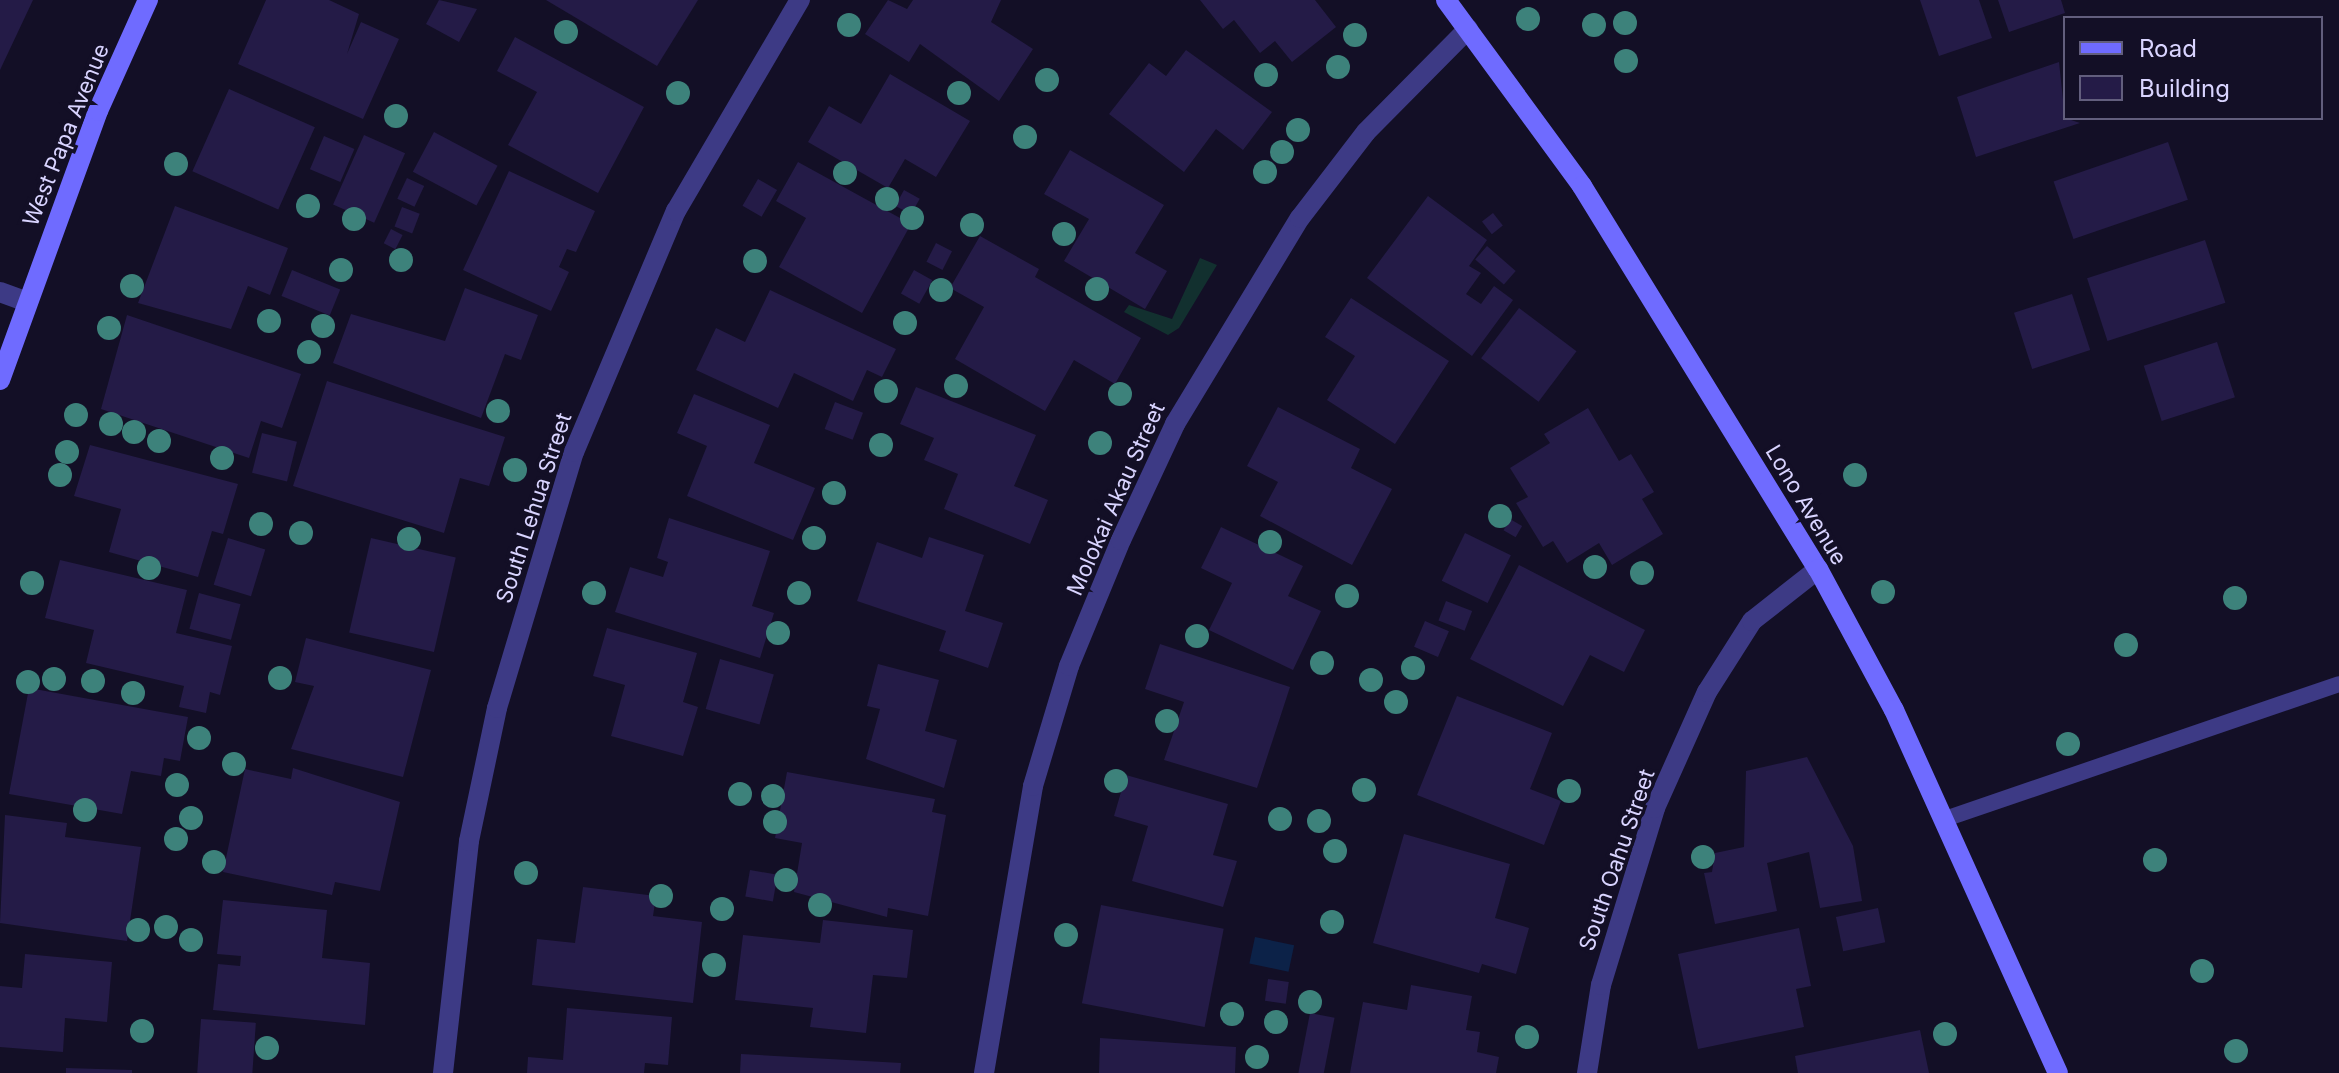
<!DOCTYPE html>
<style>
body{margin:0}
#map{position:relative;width:2339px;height:1073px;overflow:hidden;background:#130f26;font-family:Inter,sans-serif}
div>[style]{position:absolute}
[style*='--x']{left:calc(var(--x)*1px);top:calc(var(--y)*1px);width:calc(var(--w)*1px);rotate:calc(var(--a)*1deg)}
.green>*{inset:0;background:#12302f}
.water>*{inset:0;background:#0c2248;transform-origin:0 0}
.building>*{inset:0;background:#241b47;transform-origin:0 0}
.lane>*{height:16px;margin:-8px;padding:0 8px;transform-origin:8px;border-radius:8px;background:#3d3a85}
.street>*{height:20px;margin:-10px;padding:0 10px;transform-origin:10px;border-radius:10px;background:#3d3a85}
.secondary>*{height:20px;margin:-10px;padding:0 10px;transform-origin:10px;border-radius:10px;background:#6f6bff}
.trees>*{width:24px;height:24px;margin:-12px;border-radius:50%;background:#3d827b}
span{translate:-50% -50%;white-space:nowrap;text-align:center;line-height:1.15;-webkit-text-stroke:7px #130f26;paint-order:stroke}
.street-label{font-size:22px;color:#d9d4ff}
.legend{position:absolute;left:2063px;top:16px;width:260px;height:104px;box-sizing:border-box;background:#130f26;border:2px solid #625e7d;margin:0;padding:10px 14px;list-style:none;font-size:24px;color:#d9d4ff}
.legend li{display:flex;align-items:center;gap:16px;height:40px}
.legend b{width:40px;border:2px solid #625e7d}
</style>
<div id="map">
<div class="green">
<i style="clip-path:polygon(1200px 258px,1217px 265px,1179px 328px,1168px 335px,1124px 312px,1129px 305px,1172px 319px)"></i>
</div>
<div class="water">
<i style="left:1255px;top:937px;width:40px;height:27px;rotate:12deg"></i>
</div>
<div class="building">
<i style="clip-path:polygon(0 0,33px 0,0 70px)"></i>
<i style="clip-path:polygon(266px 0,329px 0,359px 14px,347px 54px,361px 22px,399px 39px,363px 119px,238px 64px)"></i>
<i style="clip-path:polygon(439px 0,477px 9px,459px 42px,426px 24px)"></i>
<i style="clip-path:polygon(546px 0,698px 0,657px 66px)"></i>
<i style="clip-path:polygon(888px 0,907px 9px,913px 0,1001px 0,991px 22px,1033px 49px,999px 101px,920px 44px,909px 62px,865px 34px)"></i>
<i style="clip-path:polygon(1200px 0,1315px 0,1336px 27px,1292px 62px,1275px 41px,1260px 53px,1234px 20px,1223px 29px)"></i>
<i style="clip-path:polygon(1920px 0,1979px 0,1992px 38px,1939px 56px)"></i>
<i style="clip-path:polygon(1998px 0,2061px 0,2065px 13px,2009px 32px)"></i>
<i style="clip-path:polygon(515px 37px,644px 107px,598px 193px,508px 145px,537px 92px,497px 71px)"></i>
<i style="clip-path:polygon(1186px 50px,1272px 112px,1243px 150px,1216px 129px,1184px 172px,1109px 114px,1149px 63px,1166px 76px)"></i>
<i style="clip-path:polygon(2059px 62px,2065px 118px,2080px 123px,1976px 157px,1957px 97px)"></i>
<i style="clip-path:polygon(890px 74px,970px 121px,936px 177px,905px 159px,888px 188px,808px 142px,829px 106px,861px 124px)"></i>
<i style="left:229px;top:89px;width:94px;height:90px;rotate:24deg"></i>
<i style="left:434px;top:132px;width:72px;height:45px;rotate:28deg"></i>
<i style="left:364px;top:135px;width:45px;height:76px;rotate:24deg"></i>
<i style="left:324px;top:136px;width:33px;height:36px;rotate:23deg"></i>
<i style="left:2168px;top:142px;width:61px;height:121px;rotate:71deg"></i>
<i style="clip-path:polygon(1070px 150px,1164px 205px,1135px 253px,1167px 271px,1145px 309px,1064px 261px,1089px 219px,1044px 194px)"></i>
<i style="clip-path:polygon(798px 162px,911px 224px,862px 313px,779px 267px,806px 218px,776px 201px)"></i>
<i style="clip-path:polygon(509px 171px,595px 211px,576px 252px,567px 249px,559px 267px,569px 272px,551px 311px,463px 270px)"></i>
<i style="left:407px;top:178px;width:19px;height:23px;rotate:25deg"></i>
<i style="left:758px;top:179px;width:22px;height:31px;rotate:30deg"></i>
<i style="left:904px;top:190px;width:18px;height:18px;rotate:29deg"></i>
<i style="clip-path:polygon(1428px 196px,1487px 240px,1469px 266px,1481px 273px,1466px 294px,1481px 304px,1494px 286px,1513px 300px,1472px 356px,1367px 278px)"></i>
<i style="clip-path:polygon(175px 206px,288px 248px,270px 295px,248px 286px,231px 329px,138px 303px)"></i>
<i style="left:402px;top:207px;width:19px;height:21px;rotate:21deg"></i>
<i style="left:1493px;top:213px;width:16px;height:14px;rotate:52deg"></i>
<i style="left:391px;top:229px;width:13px;height:16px;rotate:27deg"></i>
<i style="clip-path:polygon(980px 236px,1039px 269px,1035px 277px,1141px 338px,1115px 384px,1074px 360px,1045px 411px,955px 359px,984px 307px,950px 288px)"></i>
<i style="left:2205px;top:240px;width:66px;height:124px;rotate:72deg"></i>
<i style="left:936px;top:243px;width:18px;height:21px;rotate:27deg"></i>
<i style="left:1487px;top:246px;width:38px;height:18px;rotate:41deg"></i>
<i style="left:292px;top:270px;width:52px;height:28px;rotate:22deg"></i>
<i style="left:914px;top:270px;width:21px;height:27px;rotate:29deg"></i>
<i style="clip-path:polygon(465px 288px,538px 315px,521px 360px,505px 354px,481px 418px,333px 363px,351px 314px,445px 341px)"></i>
<i style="clip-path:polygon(770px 290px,896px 349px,882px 377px,867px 370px,853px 401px,794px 373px,778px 408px,696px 370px,716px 328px,745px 342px)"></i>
<i style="left:2072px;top:294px;width:59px;height:61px;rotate:72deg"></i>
<i style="clip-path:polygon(1351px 298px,1449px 361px,1395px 444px,1327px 400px,1355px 356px,1325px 337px)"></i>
<i style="left:1519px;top:308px;width:72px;height:63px;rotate:37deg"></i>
<i style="clip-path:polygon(127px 315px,301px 374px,282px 428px,261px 421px,249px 458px,101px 409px)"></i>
<i style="left:2217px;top:342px;width:58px;height:77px;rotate:72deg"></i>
<i style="clip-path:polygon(327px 381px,505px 437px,489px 486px,460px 478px,444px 533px,293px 486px)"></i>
<i style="clip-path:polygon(916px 387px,1036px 435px,1014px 486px,1048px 500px,1030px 544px,944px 509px,958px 474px,924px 460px,934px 438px,900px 424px)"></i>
<i style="clip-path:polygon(694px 394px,770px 425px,754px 463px,815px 488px,793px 540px,687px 496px,707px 446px,677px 433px)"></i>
<i style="left:835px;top:402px;width:30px;height:29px;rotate:21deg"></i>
<i style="clip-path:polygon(1278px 407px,1360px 449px,1351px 468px,1392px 489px,1352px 565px,1260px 516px,1278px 482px,1247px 466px)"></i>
<i style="clip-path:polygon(1588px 408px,1619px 461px,1631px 454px,1654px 492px,1642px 499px,1663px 534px,1612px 565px,1599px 543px,1567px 563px,1553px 541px,1543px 547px,1516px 503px,1528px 497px,1510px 468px,1550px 443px,1544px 434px)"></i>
<i style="left:262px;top:433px;width:36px;height:41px;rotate:14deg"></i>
<i style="clip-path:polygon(90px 445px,238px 484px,223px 534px,212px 531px,198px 577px,109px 552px,121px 509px,74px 496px)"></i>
<i style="clip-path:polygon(669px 518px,770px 551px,752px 606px,774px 613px,760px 658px,615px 612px,630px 567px,663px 577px,668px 562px,657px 558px)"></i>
<i style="left:1510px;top:519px;width:14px;height:13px;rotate:30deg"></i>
<i style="clip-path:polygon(1221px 527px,1303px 566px,1288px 596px,1321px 611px,1293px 670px,1209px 630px,1232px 583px,1201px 568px)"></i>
<i style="left:1465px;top:533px;width:51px;height:53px;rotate:26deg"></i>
<i style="clip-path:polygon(929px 537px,984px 555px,965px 611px,1003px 623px,988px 668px,939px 651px,946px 631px,857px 601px,877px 542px,922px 558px)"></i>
<i style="left:228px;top:538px;width:39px;height:49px;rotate:17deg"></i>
<i style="left:371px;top:538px;width:87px;height:97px;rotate:13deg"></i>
<i style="clip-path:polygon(60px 560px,187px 590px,176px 633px,232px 646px,220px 695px,210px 692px,206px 713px,179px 707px,184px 686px,86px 663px,94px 630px,45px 618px)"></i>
<i style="clip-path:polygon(1519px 565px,1645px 630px,1624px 672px,1590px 655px,1563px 706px,1470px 659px)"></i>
<i style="left:199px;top:593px;width:43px;height:37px;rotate:15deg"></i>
<i style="left:1446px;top:601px;width:28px;height:21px;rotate:21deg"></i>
<i style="left:1425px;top:621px;width:26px;height:28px;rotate:23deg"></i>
<i style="clip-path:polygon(607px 628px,697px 653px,683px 702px,698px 707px,683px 756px,611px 736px,625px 685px,593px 676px)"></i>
<i style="clip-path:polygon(306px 638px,431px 670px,403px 777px,291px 749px,314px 686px,295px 682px)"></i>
<i style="clip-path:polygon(1160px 644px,1290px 687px,1257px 788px,1164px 760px,1184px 702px,1145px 689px)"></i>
<i style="left:720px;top:659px;width:56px;height:52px;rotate:16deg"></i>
<i style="clip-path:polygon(878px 664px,939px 680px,925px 731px,957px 740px,944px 788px,866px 759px,880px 709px,867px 706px)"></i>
<i style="clip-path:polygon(29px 688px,188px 717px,180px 761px,164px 758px,161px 776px,131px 771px,122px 814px,9px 794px)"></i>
<i style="clip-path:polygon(1457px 696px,1552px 733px,1530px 789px,1561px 801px,1544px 845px,1417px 795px)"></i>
<i style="clip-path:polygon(1807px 757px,1853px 846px,1862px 901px,1820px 908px,1809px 852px,1767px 863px,1777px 911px,1715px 924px,1704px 873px,1712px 872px,1715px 853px,1744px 847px,1746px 771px)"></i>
<i style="clip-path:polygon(293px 768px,400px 802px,380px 891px,335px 882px,332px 895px,223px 872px,245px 769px,291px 779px)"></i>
<i style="clip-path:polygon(787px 772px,935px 799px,932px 812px,946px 815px,928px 916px,888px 908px,887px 917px,794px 892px,802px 843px,775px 838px)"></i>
<i style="clip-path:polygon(1126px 775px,1228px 804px,1213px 855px,1237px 861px,1223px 907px,1132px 881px,1148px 826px,1114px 816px)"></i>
<i style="clip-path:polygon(5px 815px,67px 823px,65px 837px,141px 847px,127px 941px,0 923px)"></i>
<i style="clip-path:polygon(1404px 834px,1510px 864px,1495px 918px,1529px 928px,1516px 974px,1482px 964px,1479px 973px,1373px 943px)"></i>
<i style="left:750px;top:870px;width:28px;height:27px;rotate:10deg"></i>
<i style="clip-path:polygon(583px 887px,656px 896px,653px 916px,702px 922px,693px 1003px,532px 985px,537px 939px,575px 943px)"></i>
<i style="clip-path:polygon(223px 900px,327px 910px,322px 958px,370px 963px,365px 1025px,213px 1010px,218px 964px,240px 966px,241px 956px,217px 954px)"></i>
<i style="left:1101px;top:905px;width:125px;height:100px;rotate:11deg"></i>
<i style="left:1878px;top:908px;width:35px;height:43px;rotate:78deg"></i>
<i style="clip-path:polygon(823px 920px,913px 930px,907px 978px,873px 975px,866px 1033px,810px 1027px,813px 1008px,735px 1000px,743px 935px,820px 943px)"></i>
<i style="clip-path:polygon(1799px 928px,1811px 986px,1796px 989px,1804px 1027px,1698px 1049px,1678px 954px)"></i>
<i style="clip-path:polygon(25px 954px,112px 962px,107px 1022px,65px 1018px,63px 1052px,0 1047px,0 986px,22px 988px)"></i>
<i style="left:1268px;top:979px;width:21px;height:22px;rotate:8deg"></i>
<i style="clip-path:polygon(1411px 985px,1472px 996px,1466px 1030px,1480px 1032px,1477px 1052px,1499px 1057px,1496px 1073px,1350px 1073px,1363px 1002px,1407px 1010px)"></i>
<i style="clip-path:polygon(567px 1008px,672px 1017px,668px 1065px,645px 1063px,644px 1073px,527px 1073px,528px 1057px,563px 1060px)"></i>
<i style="left:1310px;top:1013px;width:25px;height:61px;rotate:11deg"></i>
<i style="left:201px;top:1019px;width:55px;height:54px;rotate:4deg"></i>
<i style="clip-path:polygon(1920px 1030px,1929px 1073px,1798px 1073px,1795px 1056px)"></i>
<i style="clip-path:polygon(1100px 1038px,1236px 1047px,1235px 1073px,1099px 1073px)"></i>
<i style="clip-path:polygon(741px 1054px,901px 1063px,900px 1073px,740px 1073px)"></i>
<i style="clip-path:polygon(66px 1068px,132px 1070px,132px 1073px,66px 1073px)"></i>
</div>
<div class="lane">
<i style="--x:1945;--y:819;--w:416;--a:-18.9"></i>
</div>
<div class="street">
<i style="--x:0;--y:292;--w:27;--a:20"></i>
<i style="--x:443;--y:1073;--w:233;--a:-83.6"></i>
<i style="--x:469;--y:841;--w:136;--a:-78.1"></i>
<i style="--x:497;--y:708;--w:267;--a:-73.3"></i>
<i style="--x:574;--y:452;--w:262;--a:-67.1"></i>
<i style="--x:676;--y:211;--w:245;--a:-59.6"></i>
<i style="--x:984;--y:1073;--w:291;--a:-80.3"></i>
<i style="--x:1033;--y:786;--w:125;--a:-73.3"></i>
<i style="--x:1069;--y:666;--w:136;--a:-67.6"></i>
<i style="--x:1121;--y:540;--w:128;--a:-65"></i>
<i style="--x:1175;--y:424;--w:241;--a:-58.8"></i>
<i style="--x:1300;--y:218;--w:108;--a:-52.5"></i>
<i style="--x:1366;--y:132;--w:145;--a:-45.3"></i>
<i style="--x:1587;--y:1073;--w:89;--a:-81"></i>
<i style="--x:1601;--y:985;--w:185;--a:-73"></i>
<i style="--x:1655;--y:808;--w:127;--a:-65.9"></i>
<i style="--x:1707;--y:692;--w:84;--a:-57.6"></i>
<i style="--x:1752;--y:621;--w:84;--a:-38.2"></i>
</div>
<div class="secondary">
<i style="--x:1446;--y:0;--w:230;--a:53.8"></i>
<i style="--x:1582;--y:186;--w:450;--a:58.4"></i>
<i style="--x:1818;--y:569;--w:160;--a:61.7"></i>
<i style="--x:1894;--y:710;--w:398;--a:65.7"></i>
<i style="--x:0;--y:380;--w:286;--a:-70"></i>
<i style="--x:98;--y:111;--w:122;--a:-65.8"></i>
</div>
<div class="trees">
<i style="left:1528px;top:19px"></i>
<i style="left:1625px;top:23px"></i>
<i style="left:849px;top:25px"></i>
<i style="left:1594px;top:25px"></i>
<i style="left:566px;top:32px"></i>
<i style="left:1355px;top:35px"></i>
<i style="left:1626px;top:61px"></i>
<i style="left:1338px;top:67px"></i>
<i style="left:1266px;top:75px"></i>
<i style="left:1047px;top:80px"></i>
<i style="left:678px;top:93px"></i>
<i style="left:959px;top:93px"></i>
<i style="left:396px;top:116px"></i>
<i style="left:1298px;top:130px"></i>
<i style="left:1025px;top:137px"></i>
<i style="left:1282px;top:152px"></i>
<i style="left:176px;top:164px"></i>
<i style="left:1265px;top:172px"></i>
<i style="left:845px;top:173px"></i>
<i style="left:887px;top:199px"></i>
<i style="left:308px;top:206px"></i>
<i style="left:912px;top:218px"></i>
<i style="left:354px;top:219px"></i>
<i style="left:972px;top:225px"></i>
<i style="left:1064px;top:234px"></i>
<i style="left:401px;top:260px"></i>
<i style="left:755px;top:261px"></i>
<i style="left:341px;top:270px"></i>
<i style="left:132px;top:286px"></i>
<i style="left:1097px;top:289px"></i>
<i style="left:941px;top:290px"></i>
<i style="left:269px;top:321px"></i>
<i style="left:905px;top:323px"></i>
<i style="left:323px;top:326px"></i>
<i style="left:109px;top:328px"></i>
<i style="left:309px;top:352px"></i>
<i style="left:956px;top:386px"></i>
<i style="left:886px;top:391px"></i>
<i style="left:1120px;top:394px"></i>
<i style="left:498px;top:411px"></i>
<i style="left:76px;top:415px"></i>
<i style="left:111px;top:424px"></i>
<i style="left:134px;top:432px"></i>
<i style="left:159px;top:441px"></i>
<i style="left:1100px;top:443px"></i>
<i style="left:881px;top:445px"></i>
<i style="left:67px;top:452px"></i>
<i style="left:222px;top:458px"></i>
<i style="left:515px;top:470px"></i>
<i style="left:60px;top:475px"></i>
<i style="left:1855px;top:475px"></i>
<i style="left:834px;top:493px"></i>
<i style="left:1500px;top:516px"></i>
<i style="left:261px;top:524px"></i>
<i style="left:301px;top:533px"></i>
<i style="left:814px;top:538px"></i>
<i style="left:409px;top:539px"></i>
<i style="left:1270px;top:542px"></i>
<i style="left:1595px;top:567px"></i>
<i style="left:149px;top:568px"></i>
<i style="left:1642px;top:573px"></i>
<i style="left:32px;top:583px"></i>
<i style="left:1883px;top:592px"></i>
<i style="left:594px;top:593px"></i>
<i style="left:799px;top:593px"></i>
<i style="left:1347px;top:596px"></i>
<i style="left:2235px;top:598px"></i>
<i style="left:778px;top:633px"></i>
<i style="left:1197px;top:636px"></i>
<i style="left:2126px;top:645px"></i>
<i style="left:1322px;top:663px"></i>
<i style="left:1413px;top:668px"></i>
<i style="left:280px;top:678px"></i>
<i style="left:54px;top:679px"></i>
<i style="left:1371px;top:680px"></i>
<i style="left:93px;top:681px"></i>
<i style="left:28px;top:682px"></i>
<i style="left:133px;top:693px"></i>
<i style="left:1396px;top:702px"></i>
<i style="left:1167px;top:721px"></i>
<i style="left:199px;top:738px"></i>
<i style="left:2068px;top:744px"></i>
<i style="left:234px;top:764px"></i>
<i style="left:1116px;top:781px"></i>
<i style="left:177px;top:785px"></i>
<i style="left:1364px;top:790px"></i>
<i style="left:1569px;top:791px"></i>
<i style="left:740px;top:794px"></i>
<i style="left:773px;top:796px"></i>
<i style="left:85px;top:810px"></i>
<i style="left:191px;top:818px"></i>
<i style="left:1280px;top:819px"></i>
<i style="left:1319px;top:821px"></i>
<i style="left:775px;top:822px"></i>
<i style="left:176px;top:839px"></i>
<i style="left:1335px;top:851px"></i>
<i style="left:1703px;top:857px"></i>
<i style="left:2155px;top:860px"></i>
<i style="left:214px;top:862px"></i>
<i style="left:526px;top:873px"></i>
<i style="left:786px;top:880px"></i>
<i style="left:661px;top:896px"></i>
<i style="left:820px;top:905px"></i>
<i style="left:722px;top:909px"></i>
<i style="left:1332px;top:922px"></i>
<i style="left:166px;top:927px"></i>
<i style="left:138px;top:930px"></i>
<i style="left:1066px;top:935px"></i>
<i style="left:191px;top:940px"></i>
<i style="left:714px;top:965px"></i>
<i style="left:2202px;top:971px"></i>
<i style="left:1310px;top:1002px"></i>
<i style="left:1232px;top:1014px"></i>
<i style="left:1276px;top:1022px"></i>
<i style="left:142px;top:1031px"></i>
<i style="left:1945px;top:1034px"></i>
<i style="left:1527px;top:1037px"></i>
<i style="left:267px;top:1048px"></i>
<i style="left:2236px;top:1051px"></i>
<i style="left:1257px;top:1057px"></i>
</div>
<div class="street-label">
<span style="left:66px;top:135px;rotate:-68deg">West Papa Avenue</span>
<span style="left:1116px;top:499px;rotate:-66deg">Molokai Akau Street</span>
<span style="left:1806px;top:505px;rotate:59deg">Lono Avenue</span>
<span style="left:534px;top:508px;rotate:-72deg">South Lehua Street</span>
<span style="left:1617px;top:860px;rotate:-71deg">South Oahu Street</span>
</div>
<ul class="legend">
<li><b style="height:10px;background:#6f6bff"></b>Road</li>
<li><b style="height:22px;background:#241b47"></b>Building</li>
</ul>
</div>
